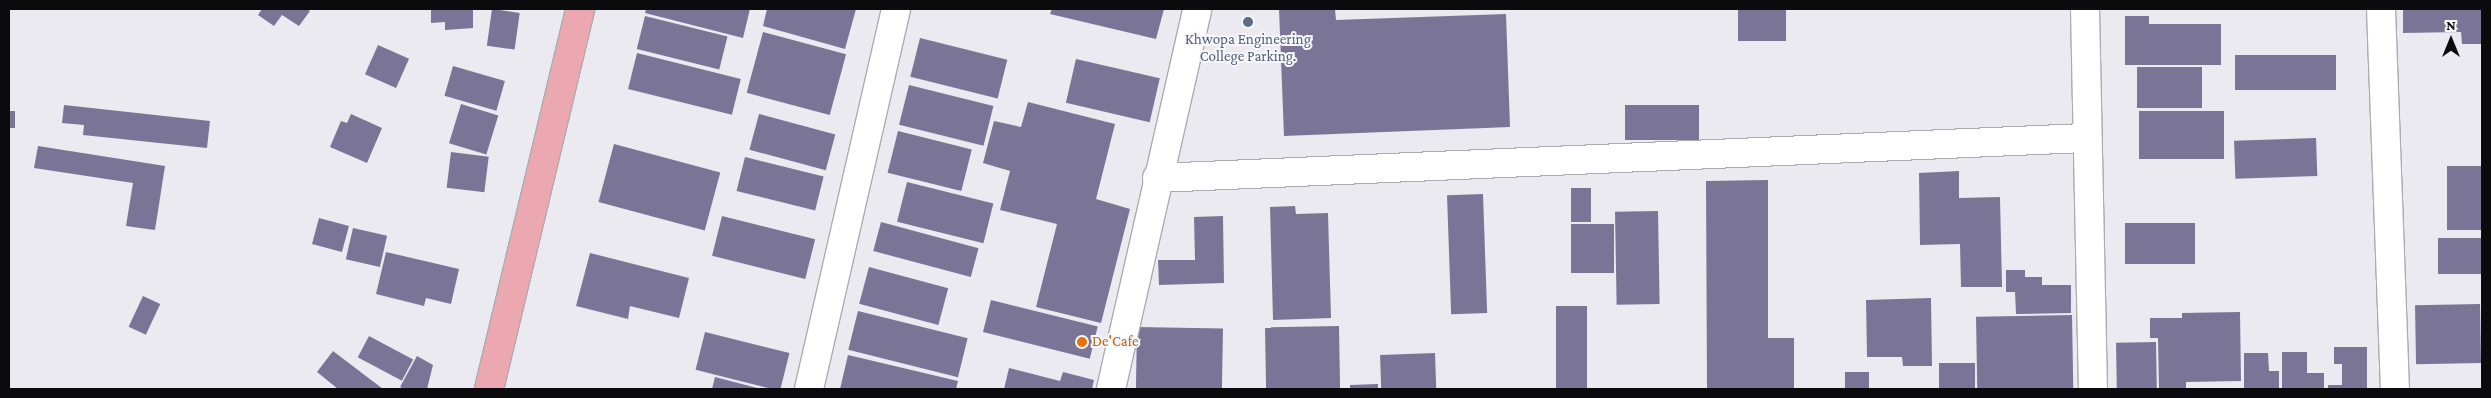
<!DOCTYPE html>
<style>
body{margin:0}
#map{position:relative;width:2491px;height:398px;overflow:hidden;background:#ebeaf0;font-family:"Crimson Pro",serif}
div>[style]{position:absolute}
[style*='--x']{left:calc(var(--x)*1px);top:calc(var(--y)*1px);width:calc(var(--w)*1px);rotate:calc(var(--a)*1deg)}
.building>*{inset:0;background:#7a7596;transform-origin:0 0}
.roads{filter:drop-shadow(1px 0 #acabb1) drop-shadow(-1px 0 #acabb1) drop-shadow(0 1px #acabb1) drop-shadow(0 -1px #acabb1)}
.street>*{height:28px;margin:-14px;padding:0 14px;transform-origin:14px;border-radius:14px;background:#fff}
.primary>*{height:28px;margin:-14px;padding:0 14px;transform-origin:14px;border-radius:14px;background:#eca8b0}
.dots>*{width:14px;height:14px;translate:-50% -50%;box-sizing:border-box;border:2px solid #f8f7fd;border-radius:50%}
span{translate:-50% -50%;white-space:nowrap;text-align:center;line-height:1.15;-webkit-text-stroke:4px #f8f7fd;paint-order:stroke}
.service-label{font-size:15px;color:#4e5e75}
.food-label{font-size:15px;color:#c56008}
.left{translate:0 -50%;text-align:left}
.frame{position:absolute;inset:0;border:10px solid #0b0b0d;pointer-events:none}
.north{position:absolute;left:2426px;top:15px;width:50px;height:50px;-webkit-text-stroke:4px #f8f7fd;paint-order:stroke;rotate:0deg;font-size:14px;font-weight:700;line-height:20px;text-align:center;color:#0b0b0d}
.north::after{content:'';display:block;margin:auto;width:18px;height:22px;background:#0b0b0d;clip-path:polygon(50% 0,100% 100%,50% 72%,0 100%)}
</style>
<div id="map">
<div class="building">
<i style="clip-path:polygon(262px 9px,307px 9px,310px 11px,299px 26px,282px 15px,274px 26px,258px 15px)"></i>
<i style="clip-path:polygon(431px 9px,473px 9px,473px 28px,445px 30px,445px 22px,431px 23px)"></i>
<i style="left:492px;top:9px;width:28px;height:37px;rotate:8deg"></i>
<i style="clip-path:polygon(646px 9px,750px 9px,743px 38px,645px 13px)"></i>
<i style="clip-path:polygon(767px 9px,856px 9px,845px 49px,763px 26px)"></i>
<i style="clip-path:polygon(1052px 9px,1164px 9px,1156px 39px,1050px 14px)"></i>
<i style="clip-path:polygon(1279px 9px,1335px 9px,1336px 20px,1506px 14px,1510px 127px,1284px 136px)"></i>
<i style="left:1738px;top:9px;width:48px;height:32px"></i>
<i style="clip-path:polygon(2403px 9px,2482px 9px,2482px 44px,2462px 44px,2461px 32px,2403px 33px)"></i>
<i style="left:645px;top:16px;width:85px;height:34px;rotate:14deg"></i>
<i style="clip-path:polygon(2125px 16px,2149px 16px,2149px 24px,2221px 24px,2221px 65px,2125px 65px)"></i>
<i style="left:763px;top:32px;width:86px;height:63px;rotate:15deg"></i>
<i style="left:920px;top:38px;width:90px;height:40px;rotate:14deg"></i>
<i style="left:378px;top:45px;width:34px;height:32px;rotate:24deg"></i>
<i style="left:637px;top:53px;width:107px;height:37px;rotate:14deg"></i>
<i style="left:2336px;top:55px;width:35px;height:101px;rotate:90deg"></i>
<i style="left:1076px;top:59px;width:86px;height:45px;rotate:13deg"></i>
<i style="left:453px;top:66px;width:54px;height:31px;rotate:16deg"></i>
<i style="left:2202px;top:67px;width:41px;height:65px;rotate:90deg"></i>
<i style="left:909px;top:85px;width:87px;height:41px;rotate:14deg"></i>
<i style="clip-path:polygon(1028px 102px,1115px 124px,1096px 199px,1130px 209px,1101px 323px,1036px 307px,1057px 224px,1000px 210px,1010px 171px,983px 163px,994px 121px,1021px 127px)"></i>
<i style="left:461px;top:104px;width:39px;height:41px;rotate:17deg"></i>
<i style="clip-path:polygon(64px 105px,210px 121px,207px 148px,83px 135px,84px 125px,62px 123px)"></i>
<i style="left:1625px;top:105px;width:74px;height:35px"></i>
<i style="left:9px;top:111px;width:6px;height:17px"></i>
<i style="left:2139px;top:111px;width:85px;height:48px"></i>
<i style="clip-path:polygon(351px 114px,382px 128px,367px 163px,330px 147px,341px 121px,347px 123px)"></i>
<i style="left:759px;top:114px;width:79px;height:37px;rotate:15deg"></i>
<i style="left:898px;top:131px;width:76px;height:43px;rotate:14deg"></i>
<i style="left:2316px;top:138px;width:38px;height:82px;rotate:88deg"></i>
<i style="left:614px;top:144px;width:110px;height:60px;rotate:15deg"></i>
<i style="clip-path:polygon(38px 146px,165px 166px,155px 230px,126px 226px,133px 183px,34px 168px)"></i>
<i style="left:451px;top:152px;width:38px;height:36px;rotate:7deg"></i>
<i style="left:745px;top:157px;width:81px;height:35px;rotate:14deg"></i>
<i style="left:2482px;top:166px;width:64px;height:35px;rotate:90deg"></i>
<i style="clip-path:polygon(1959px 171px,1959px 198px,2000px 197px,2002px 287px,1961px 287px,1960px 244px,1920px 245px,1919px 173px)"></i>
<i style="clip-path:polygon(1768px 180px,1768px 338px,1794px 338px,1794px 389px,1707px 389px,1706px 181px)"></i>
<i style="left:907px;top:182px;width:89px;height:41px;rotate:14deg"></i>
<i style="left:1571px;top:188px;width:20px;height:34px"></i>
<i style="left:1483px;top:194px;width:119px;height:36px;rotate:88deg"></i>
<i style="clip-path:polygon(1295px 206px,1296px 214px,1328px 213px,1331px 318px,1273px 320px,1270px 207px)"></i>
<i style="left:1658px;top:211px;width:93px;height:43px;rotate:89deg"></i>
<i style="left:722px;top:216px;width:96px;height:41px;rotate:14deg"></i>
<i style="clip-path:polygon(1223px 216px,1224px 283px,1159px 285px,1158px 260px,1195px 260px,1194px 217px)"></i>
<i style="left:319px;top:218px;width:31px;height:27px;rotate:15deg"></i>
<i style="left:881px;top:222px;width:101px;height:30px;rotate:15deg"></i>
<i style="left:2125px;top:223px;width:70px;height:41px"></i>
<i style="left:1571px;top:224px;width:43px;height:49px"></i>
<i style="left:353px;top:228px;width:35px;height:32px;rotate:13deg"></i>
<i style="left:2482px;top:238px;width:36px;height:44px;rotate:90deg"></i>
<i style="clip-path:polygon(386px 252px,459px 269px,451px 304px,426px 298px,424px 306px,376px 294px)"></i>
<i style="clip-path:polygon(590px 253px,689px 278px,679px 318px,630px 306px,628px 319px,576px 306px)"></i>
<i style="left:869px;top:267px;width:82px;height:38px;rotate:15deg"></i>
<i style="clip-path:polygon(2006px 270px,2025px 270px,2025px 277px,2042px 277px,2042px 285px,2071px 285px,2071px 313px,2016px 314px,2015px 292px,2006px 292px)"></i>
<i style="left:143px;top:296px;width:19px;height:34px;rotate:25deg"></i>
<i style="clip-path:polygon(1931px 298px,1932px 366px,1903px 366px,1902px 357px,1867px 357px,1866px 300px)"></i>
<i style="left:991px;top:300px;width:110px;height:33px;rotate:14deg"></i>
<i style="left:2480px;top:304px;width:59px;height:65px;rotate:89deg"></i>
<i style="left:1556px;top:306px;width:31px;height:83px"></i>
<i style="left:858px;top:311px;width:113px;height:40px;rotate:14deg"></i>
<i style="clip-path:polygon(2240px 312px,2241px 381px,2186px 382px,2186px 389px,2159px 389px,2158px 338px,2150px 338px,2150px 318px,2182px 318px,2182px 313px)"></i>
<i style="left:2072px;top:315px;width:74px;height:96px;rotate:89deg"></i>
<i style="left:1339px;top:326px;width:63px;height:74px;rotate:89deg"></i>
<i style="left:1137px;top:327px;width:86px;height:62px;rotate:1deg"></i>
<i style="left:705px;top:332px;width:87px;height:39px;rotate:14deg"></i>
<i style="left:369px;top:336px;width:50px;height:24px;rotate:28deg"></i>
<i style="left:2156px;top:342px;width:47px;height:40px;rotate:89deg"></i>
<i style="clip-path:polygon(2334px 347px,2367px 347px,2367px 389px,2328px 389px,2328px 385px,2342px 385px,2342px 364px,2334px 364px)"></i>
<i style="clip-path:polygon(333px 351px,383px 389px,338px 389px,317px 372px)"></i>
<i style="clip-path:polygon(2282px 352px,2307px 352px,2307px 373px,2324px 373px,2324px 389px,2282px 389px)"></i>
<i style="left:1435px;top:353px;width:36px;height:55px;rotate:88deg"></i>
<i style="clip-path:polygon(2244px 353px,2268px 353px,2269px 371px,2279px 371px,2279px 389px,2244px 389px)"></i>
<i style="clip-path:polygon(848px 355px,958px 381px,956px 389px,840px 389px)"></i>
<i style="clip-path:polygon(417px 356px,433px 365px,427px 389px,405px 389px,400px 387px)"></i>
<i style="left:1939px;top:363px;width:36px;height:26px"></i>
<i style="clip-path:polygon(1009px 368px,1060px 381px,1063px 372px,1094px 380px,1092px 389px,1004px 389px)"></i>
<i style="left:1845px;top:372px;width:24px;height:17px"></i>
<i style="clip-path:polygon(715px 377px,761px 389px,712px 389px)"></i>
<i style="clip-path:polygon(1378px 384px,1378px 389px,1350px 389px,1350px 385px)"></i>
</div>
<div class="roads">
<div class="street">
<i style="--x:2085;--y:9;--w:380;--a:88.8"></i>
<i style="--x:2381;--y:9;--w:380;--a:87.9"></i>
<i style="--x:1157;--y:178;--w:930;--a:-2.47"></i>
<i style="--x:809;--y:389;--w:390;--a:-77.1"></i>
<i style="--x:1111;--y:389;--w:390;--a:-77.2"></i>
</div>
<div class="primary">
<i style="--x:489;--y:389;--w:391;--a:-76.5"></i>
</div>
</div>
<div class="dots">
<i style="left:1248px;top:22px;background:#5c6f8a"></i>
<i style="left:1082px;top:342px;background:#e8710a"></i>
</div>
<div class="service-label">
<span style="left:1248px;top:48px">Khwopa Engineering<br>College Parking.</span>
</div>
<div class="food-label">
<span class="left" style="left:1092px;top:342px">De'Cafe</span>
</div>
<div class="frame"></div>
<div class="north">N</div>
</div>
